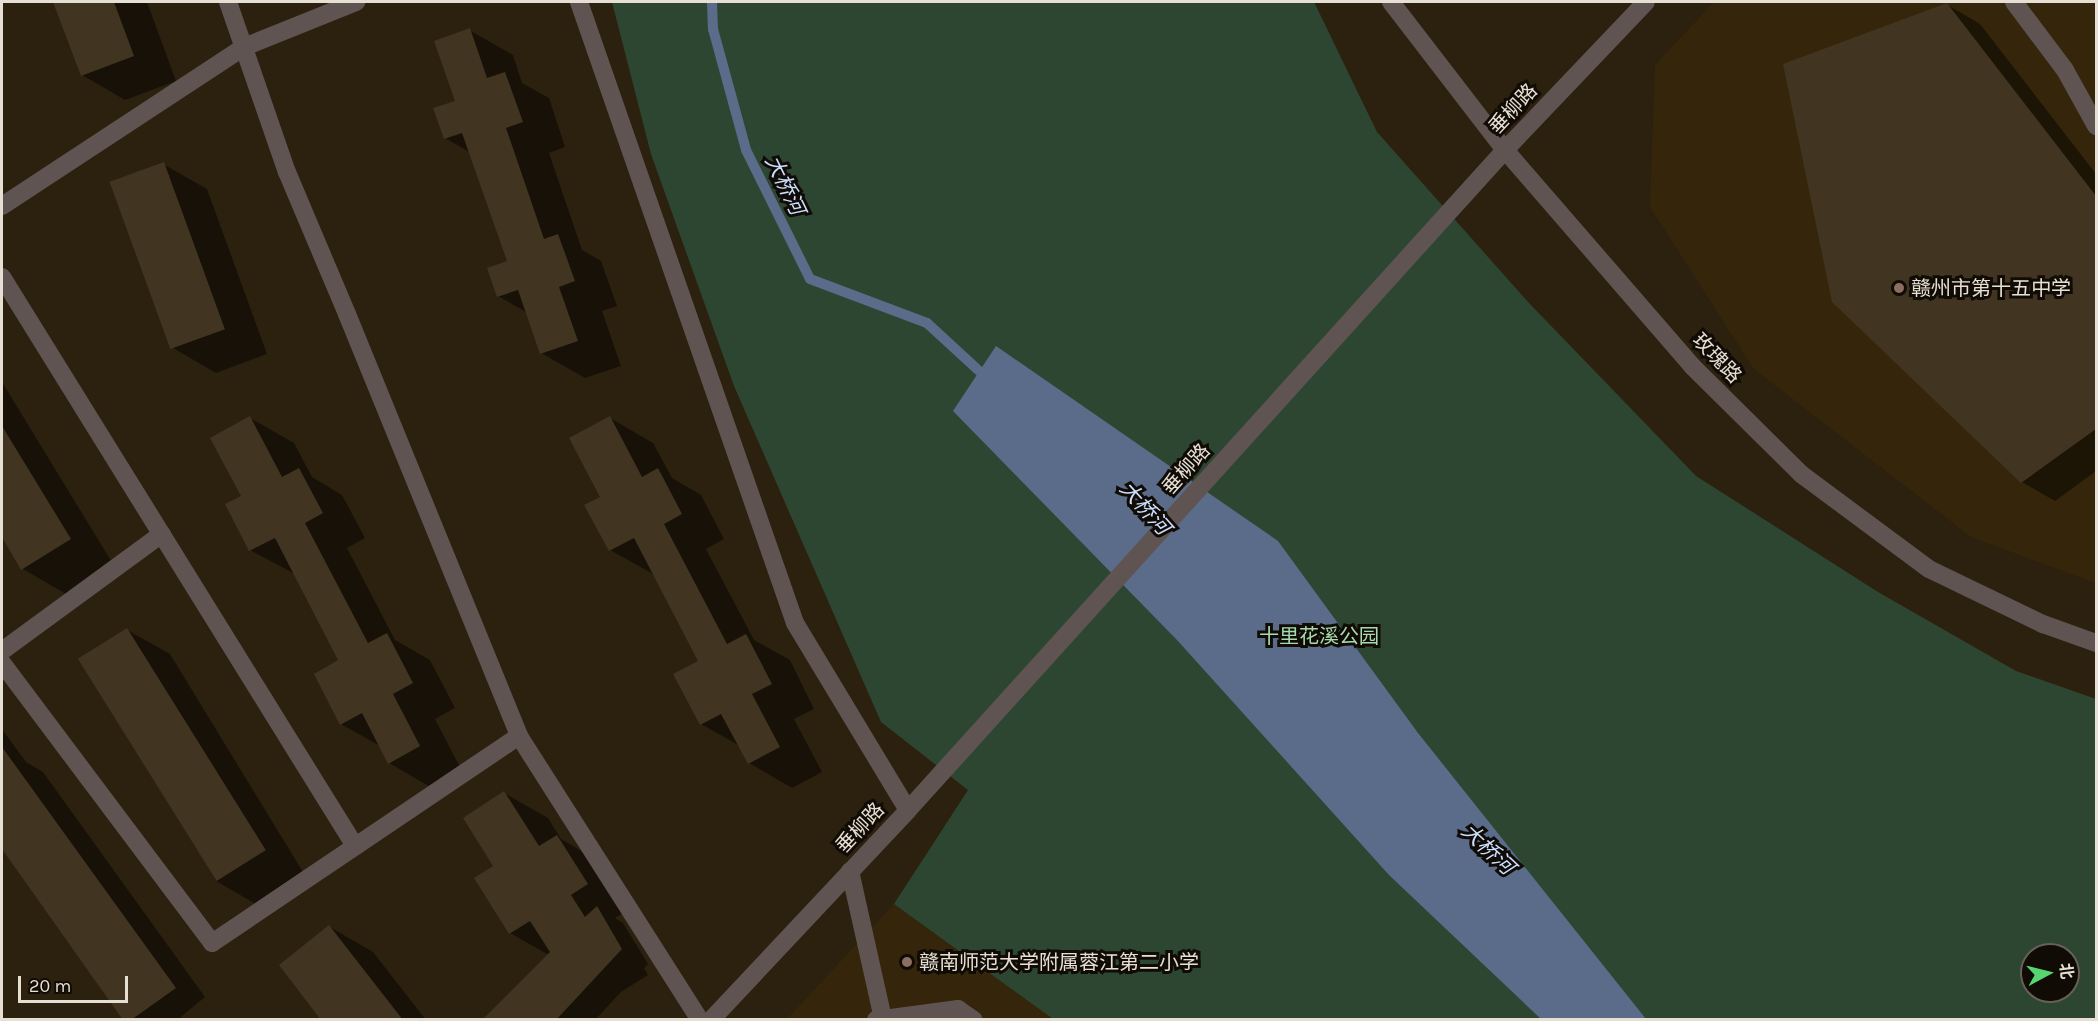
<!DOCTYPE html>
<meta charset="utf-8">
<style>
body{margin:0}
#map{position:relative;width:2098px;height:1021px;overflow:hidden;background:#2c210e;font-family:Karla,"Noto Sans SC",sans-serif}
div>[style]{position:absolute}
[style*='--x']{left:calc(var(--x)*1px);top:calc(var(--y)*1px);width:calc(var(--w)*1px);rotate:calc(var(--a)*1deg)}
.built>*{inset:0;background:#35260b}
.green>*{inset:0;background:#2d4632}
.water>*{inset:0;background:#5a6c8a}
.shadow>*{inset:0;background:#0007}
.stream>*{height:10px;margin:-5px;padding:0 5px;transform-origin:5px;border-radius:5px;background:#5a6c8a}
.building>*{inset:0;background:#413521;transform-origin:0 0}
.minor>*{height:18px;margin:-9px;padding:0 9px;transform-origin:9px;border-radius:9px;background:#605453}
.dots>*{width:16px;height:16px;translate:-50% -50%;box-sizing:border-box;border:3px solid #100b05;border-radius:50%}
span{translate:-50% -50%;white-space:nowrap;text-align:center;line-height:1.15;-webkit-text-stroke:6px #100b05;paint-order:stroke}
.street-label{font-size:20px;color:#e6dfd3}
.poi-label{font-size:20px;color:#e6dfd3}
.left{translate:0 -50%;text-align:left}
.park-label{font-size:20px;color:#a7dbaf}
.water-label{font-size:21px;color:#cbdfff;font-style:italic}
.frame{position:absolute;inset:0;border:3px solid #e6dfd3;pointer-events:none}
.north{position:absolute;left:2020px;top:943px;width:60px;height:60px;box-sizing:border-box;background:#100b05;border:2px solid #666057;border-radius:50%;rotate:83deg;font-size:16px;font-weight:700;line-height:24px;text-align:center;color:#e6dfd3}
.north::after{content:'';display:block;margin:auto;width:21px;height:27px;background:#56d671;clip-path:polygon(50% 0,100% 100%,50% 72%,0 100%)}
.scale{position:absolute;left:18px;top:976px;width:110px;height:27px;box-sizing:border-box;border:3px solid #e6dfd3;border-top:0;padding-left:8px;font-size:18px;line-height:21px;white-space:nowrap;color:#e6dfd3;-webkit-text-stroke:4px #100b05;paint-order:stroke}
</style>
<div id="map">
<div class="built">
<i style="clip-path:polygon(1714px 2px,2096px 2px,2096px 583px,1971px 537px,1754px 369px,1650px 207px,1655px 65px)"></i>
<i style="clip-path:polygon(894px 904px,1053px 1019px,786px 1020px)"></i>
</div>
<div class="green">
<i style="clip-path:polygon(evenodd,612px 2px,1314px 2px,1377px 132px,1528px 302px,1696px 476px,1878px 592px,2016px 671px,2096px 699px,2096px 1019px,1053px 1019px,894px 904px,968px 790px,881px 722px,734px 386px,651px 154px,612px 2px,2032px 955px,2068px 955px,2068px 991px,2032px 991px,2032px 955px)"></i>
</div>
<div class="water">
<i style="clip-path:polygon(996px 346px,1278px 541px,1418px 733px,1646px 1019px,1541px 1019px,1389px 875px,1177px 640px,953px 411px)"></i>
</div>
<div class="shadow">
<i style="clip-path:polygon(55px 2px,147px 2px,176px 81px,125px 100px,82px 75px)"></i>
<i style="clip-path:polygon(1946px 4px,1980px 24px,2096px 174px,2096px 471px,2055px 501px,2022px 482px)"></i>
<i style="clip-path:polygon(469px 30px,513px 55px,522px 83px,549px 98px,565px 147px,549px 153px,582px 250px,601px 261px,617px 306px,602px 311px,621px 366px,585px 378px,541px 353px,528px 313px,498px 296px,509px 262px,471px 153px,445px 138px,457px 102px)"></i>
<i style="clip-path:polygon(163px 164px,207px 189px,267px 354px,216px 373px,173px 348px)"></i>
<i style="clip-path:polygon(2px 382px,113px 564px,66px 594px,23px 569px,2px 534px)"></i>
<i style="clip-path:polygon(250px 418px,294px 443px,312px 477px,342px 495px,365px 538px,347px 548px,395px 640px,430px 660px,455px 708px,435px 719px,462px 771px,432px 788px,389px 763px,380px 746px,341px 724px,340px 661px,295px 574px,250px 550px,243px 496px)"></i>
<i style="clip-path:polygon(610px 418px,653px 443px,672px 478px,701px 495px,724px 539px,706px 549px,754px 640px,790px 660px,814px 709px,794px 719px,822px 772px,792px 788px,749px 763px,740px 746px,701px 724px,700px 661px,655px 575px,610px 550px,586px 505px,603px 497px)"></i>
<i style="clip-path:polygon(127px 630px,170px 654px,306px 877px,259px 906px,216px 881px)"></i>
<i style="clip-path:polygon(2px 729px,26px 762px,43px 772px,205px 997px,177px 1020px,124px 1020px,2px 846px)"></i>
<i style="clip-path:polygon(504px 793px,548px 818px,561px 839px,600px 862px,630px 909px,615px 918px,623px 923px,648px 964px,644px 968px,648px 975px,621px 992px,595px 1020px,484px 1020px,549px 955px,510px 933px,496px 866px)"></i>
<i style="clip-path:polygon(330px 927px,373px 952px,426px 1020px,323px 1020px)"></i>
</div>
<div class="stream">
<i style="--x:712;--y:2;--w:27;--a:88"></i>
<i style="--x:713;--y:29;--w:125;--a:74.7"></i>
<i style="--x:746;--y:150;--w:144;--a:63.6"></i>
<i style="--x:810;--y:279;--w:125;--a:20.6"></i>
<i style="--x:927;--y:323;--w:84;--a:42.6"></i>
</div>
<div class="building">
<i style="clip-path:polygon(53px 2px,114px 2px,134px 56px,81px 76px)"></i>
<i style="clip-path:polygon(1947px 3px,2096px 196px,2096px 429px,2021px 483px,1832px 302px,1783px 64px)"></i>
<i style="clip-path:polygon(470px 28px,487px 78px,505px 72px,523px 122px,506px 128px,544px 239px,558px 234px,575px 281px,559px 287px,578px 341px,540px 354px,518px 290px,497px 297px,487px 268px,507px 261px,462px 133px,444px 139px,433px 108px,455px 101px,434px 41px)"></i>
<i style="left:164px;top:162px;width:178px;height:58px;rotate:70deg"></i>
<i style="clip-path:polygon(250px 416px,282px 477px,299px 468px,323px 513px,305px 523px,368px 643px,387px 633px,413px 683px,393px 694px,420px 746px,388px 764px,362px 713px,340px 725px,314px 674px,338px 660px,275px 538px,249px 551px,225px 504px,241px 496px,210px 438px)"></i>
<i style="clip-path:polygon(610px 416px,642px 477px,658px 468px,682px 514px,664px 524px,727px 644px,746px 634px,772px 684px,752px 694px,780px 747px,748px 764px,721px 714px,700px 725px,673px 674px,698px 661px,634px 538px,609px 551px,584px 505px,600px 497px,569px 438px)"></i>
<i style="clip-path:polygon(2px 426px,71px 539px,21px 570px,2px 537px)"></i>
<i style="left:127px;top:628px;width:262px;height:58px;rotate:58deg"></i>
<i style="clip-path:polygon(2px 747px,176px 988px,131px 1020px,123px 1020px,2px 849px)"></i>
<i style="clip-path:polygon(504px 791px,539px 846px,557px 835px,588px 884px,571px 895px,585px 917px,597px 906px,622px 949px,556px 1020px,482px 1020px,550px 952px,530px 921px,509px 934px,474px 878px,493px 866px,463px 818px)"></i>
<i style="clip-path:polygon(329px 925px,403px 1020px,321px 1020px,279px 965px)"></i>
</div>
<div class="minor">
<i style="--x:228;--y:2;--w:180;--a:70.9"></i>
<i style="--x:287;--y:172;--w:154;--a:67.1"></i>
<i style="--x:347;--y:314;--w:456;--a:67.8"></i>
<i style="--x:519;--y:736;--w:337;--a:57.5"></i>
<i style="--x:579;--y:2;--w:657;--a:70.82"></i>
<i style="--x:795;--y:623;--w:218;--a:58.9"></i>
<i style="--x:1391;--y:2;--w:187;--a:52.4"></i>
<i style="--x:1505;--y:150;--w:286;--a:49.1"></i>
<i style="--x:1692;--y:366;--w:153;--a:44.7"></i>
<i style="--x:1801;--y:474;--w:159;--a:36.6"></i>
<i style="--x:1929;--y:569;--w:127;--a:25.8"></i>
<i style="--x:2043;--y:624;--w:56;--a:19.7"></i>
<i style="--x:2014;--y:2;--w:85;--a:53.1"></i>
<i style="--x:2065;--y:70;--w:64;--a:61"></i>
<i style="--x:2;--y:206;--w:290;--a:-33.3"></i>
<i style="--x:244;--y:47;--w:121;--a:-21.9"></i>
<i style="--x:2;--y:277;--w:670;--a:58.19"></i>
<i style="--x:2;--y:651;--w:198;--a:-36.2"></i>
<i style="--x:2;--y:663;--w:350;--a:53.1"></i>
<i style="--x:212;--y:943;--w:370;--a:-34"></i>
<i style="--x:850;--y:871;--w:152;--a:77.4"></i>
<i style="--x:711;--y:1020;--w:288;--a:-46.8"></i>
<i style="--x:908;--y:810;--w:890;--a:-47.87"></i>
<i style="--x:1505;--y:150;--w:204;--a:-46.4"></i>
<i style="--x:876;--y:1020;--w:83;--a:-7.6"></i>
<i style="--x:958;--y:1009;--w:19;--a:35"></i>
</div>
<div class="dots">
<i style="left:1899px;top:288px;background:#8d6e63"></i>
<i style="left:907px;top:962px;background:#8d6e63"></i>
</div>
<div class="street-label">
<span style="left:1513px;top:109px;rotate:-47deg">垂柳路</span>
<span style="left:1717px;top:358px;rotate:46deg">玫瑰路</span>
<span style="left:1186px;top:469px;rotate:-48deg">垂柳路</span>
<span style="left:860px;top:828px;rotate:-47deg">垂柳路</span>
</div>
<div class="poi-label">
<span class="left" style="left:1911px;top:288px">赣州市第十五中学</span>
<span class="left" style="left:919px;top:962px">赣南师范大学附属蓉江第二小学</span>
</div>
<div class="park-label">
<span style="left:1319px;top:636px">十里花溪公园</span>
</div>
<div class="water-label">
<span style="left:785px;top:185px;rotate:64deg">大桥河</span>
<span style="left:1145px;top:508px;rotate:48deg">大桥河</span>
<span style="left:1488px;top:849px;rotate:43deg">大桥河</span>
</div>
<div class="frame"></div>
<div class="north">北</div>
<div class="scale">20 m</div>
</div>
